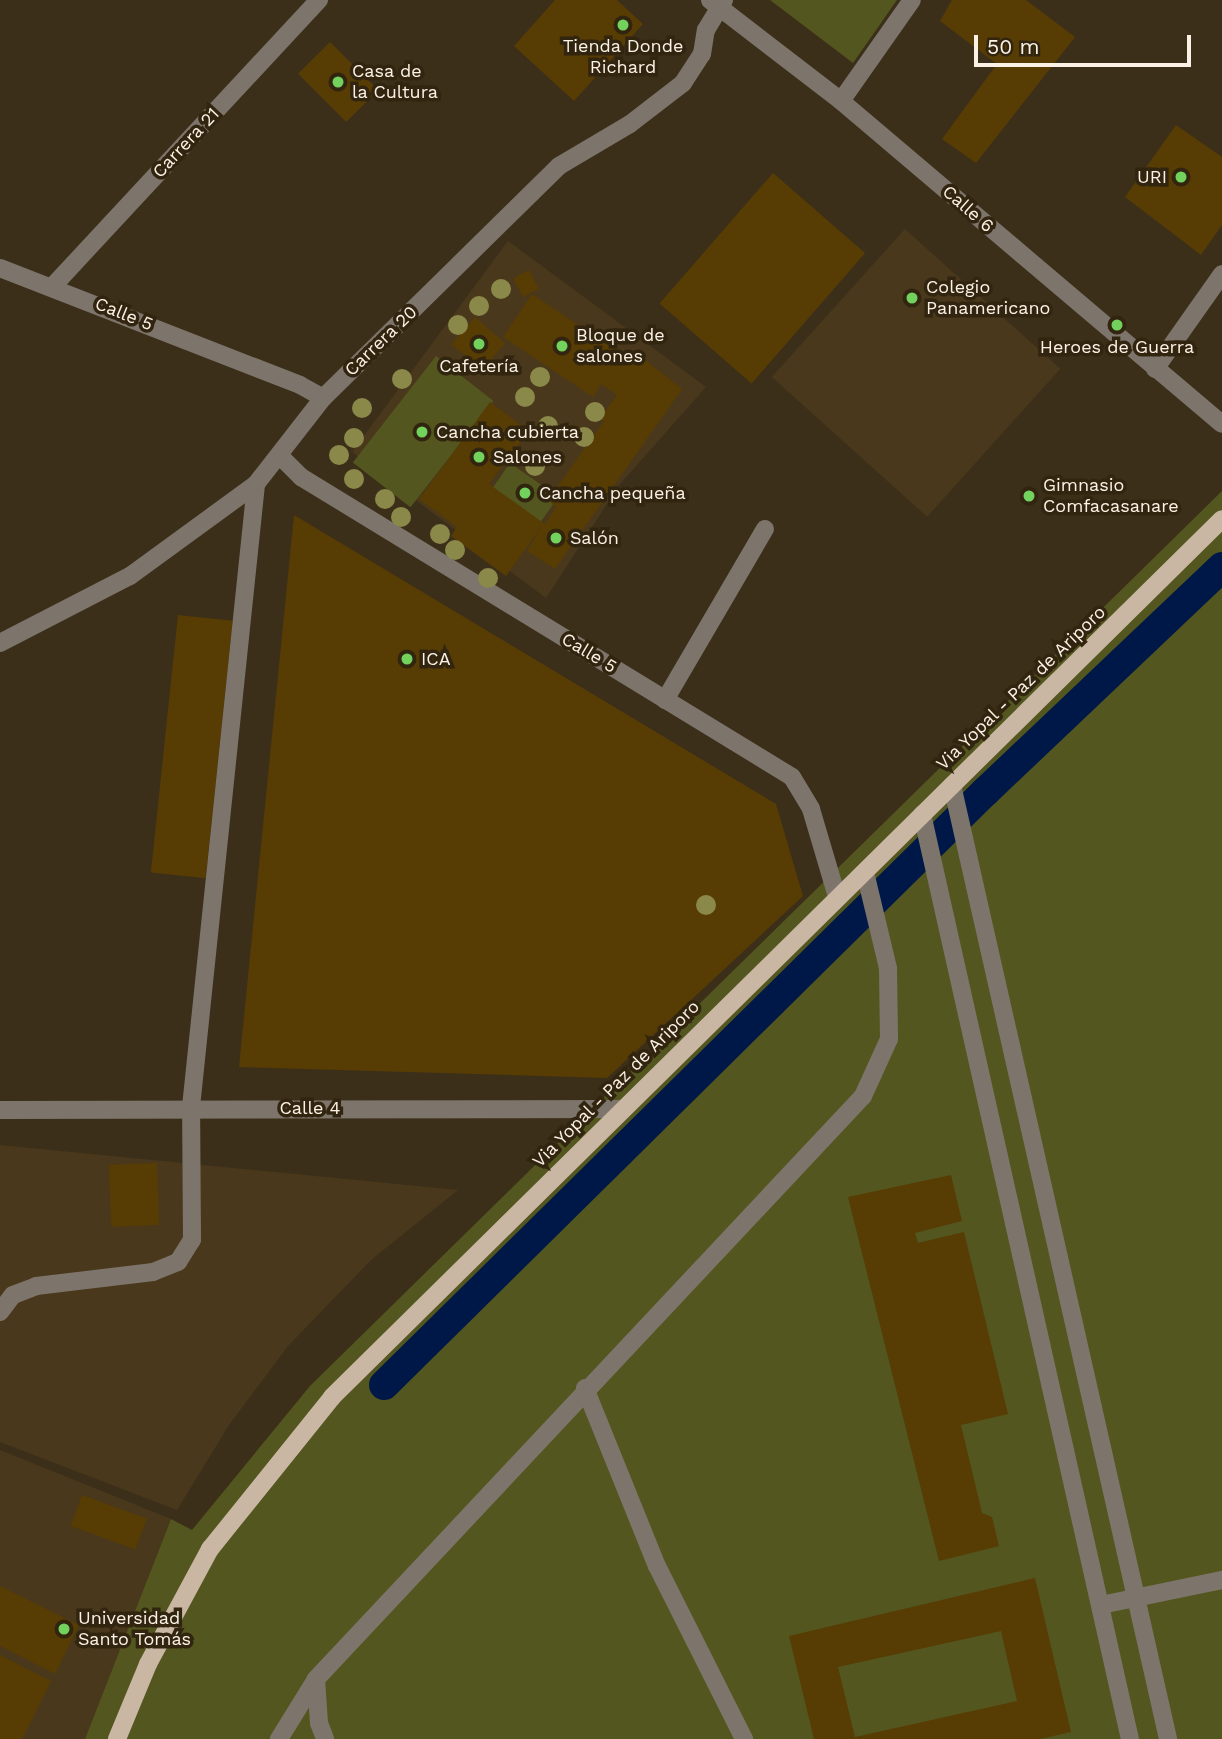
<!DOCTYPE html>
<meta charset="utf-8">
<style>
body{margin:0}
#map{position:relative;width:1222px;height:1739px;overflow:hidden;background:#3c2f1a;font-family:"Work Sans",sans-serif}
div>[style]{position:absolute}
[style*='--x']{left:calc(var(--x)*1px);top:calc(var(--y)*1px);width:calc(var(--w)*1px);rotate:calc(var(--a)*1deg)}
.built>*{inset:0;background:#49381b;transform-origin:0 0}
.green>*{inset:0;background:#53561f;transform-origin:0 0}
.canal>*{height:30px;margin:-15px;padding:0 15px;transform-origin:15px;border-radius:15px;background:#001848}
.building>*{inset:0;background:#573c04;transform-origin:0 0}
.minor>*{height:18px;margin:-9px;padding:0 9px;transform-origin:9px;border-radius:9px;background:#7d756b}
.major>*{height:18px;margin:-9px;padding:0 9px;transform-origin:9px;border-radius:9px;background:#c9b7a4}
.trees>*{width:20px;height:20px;margin:-10px;border-radius:50%;background:#8b8949}
.dots>*{width:19px;height:19px;translate:-50% -50%;box-sizing:border-box;border:4px solid #322510;border-radius:50%}
span{translate:-50% -50%;white-space:nowrap;text-align:center;line-height:1.15;-webkit-text-stroke:7px #322510;paint-order:stroke}
.poi-label{font-size:18px;color:#fbf2e5}
.left{translate:0 -50%;text-align:left}
.right{translate:-100% -50%;text-align:right}
.street-label{font-size:18px;color:#fbf2e5}
.scale{position:absolute;left:974px;top:35px;width:217px;height:32px;box-sizing:border-box;border:4px solid #fbf2e5;border-top:0;padding-left:9px;font-size:21px;line-height:24px;white-space:nowrap;color:#fbf2e5;-webkit-text-stroke:5px #322510;paint-order:stroke}
</style>
<div id="map">
<div class="built">
<i style="left:905px;top:229px;width:209px;height:199px;rotate:42deg"></i>
<i style="clip-path:polygon(508px 241px,706px 387px,620px 484px,546px 598px,352px 452px)"></i>
<i style="clip-path:polygon(0 1145px,458px 1190px,371px 1260px,288px 1346px,229px 1425px,177px 1510px,0 1442px)"></i>
<i style="clip-path:polygon(0 1450px,171px 1519px,85px 1739px,0 1739px)"></i>
</div>
<div class="green">
<i style="clip-path:polygon(770px 0,897px 0,853px 63px)"></i>
<i style="left:436px;top:356px;width:73px;height:135px;rotate:38deg"></i>
<i style="left:510px;top:463px;width:59px;height:32px;rotate:35deg"></i>
<i style="clip-path:polygon(1222px 491px,1222px 1739px,85px 1739px,171px 1519px,192px 1530px,310px 1386px)"></i>
</div>
<div class="canal">
<i style="--x:384;--y:1385;--w:844;--a:-44.62"></i>
<i style="--x:985;--y:792;--w:327;--a:-43.5"></i>
</div>
<div class="building">
<i style="clip-path:polygon(555px 0,617px 0,643px 24px,574px 101px,514px 46px)"></i>
<i style="clip-path:polygon(952px 0,1026px 0,1075px 37px,976px 163px,942px 139px,997px 64px,940px 21px)"></i>
<i style="left:330px;top:42px;width:68px;height:45px;rotate:45deg"></i>
<i style="clip-path:polygon(1176px 125px,1222px 157px,1222px 225px,1201px 255px,1125px 197px)"></i>
<i style="left:773px;top:173px;width:122px;height:173px;rotate:41deg"></i>
<i style="left:529px;top:270px;width:21px;height:18px;rotate:62deg"></i>
<i style="clip-path:polygon(532px 294px,639px 366px,644px 359px,682px 389px,555px 569px,527px 551px,542px 526px,506px 576px,451px 536px,457px 527px,419px 499px,490px 402px,529px 431px,489px 484px,545px 524px,556px 507px,548px 500px,604px 421px,600px 418px,617px 395px,601px 384px,593px 397px,503px 337px)"></i>
<i style="left:475px;top:317px;width:40px;height:36px;rotate:41deg"></i>
<i style="clip-path:polygon(294px 515px,776px 804px,803px 896px,607px 1078px,239px 1067px)"></i>
<i style="left:178px;top:615px;width:55px;height:259px;rotate:6deg"></i>
<i style="left:157px;top:1163px;width:62px;height:48px;rotate:88deg"></i>
<i style="clip-path:polygon(951px 1175px,962px 1221px,915px 1233px,918px 1243px,964px 1232px,1008px 1414px,961px 1425px,982px 1513px,992px 1517px,999px 1546px,939px 1561px,848px 1197px)"></i>
<i style="left:82px;top:1495px;width:69px;height:33px;rotate:20deg"></i>
<i style="clip-path:polygon(evenodd,1035px 1578px,1071px 1732px,1040px 1739px,814px 1739px,789px 1636px,1035px 1578px,1001px 1631px,1017px 1701px,855px 1737px,838px 1667px,1001px 1631px)"></i>
<i style="clip-path:polygon(0 1586px,79px 1625px,55px 1674px,0 1646px)"></i>
<i style="clip-path:polygon(0 1655px,51px 1681px,22px 1739px,0 1739px)"></i>
</div>
<div class="minor">
<i style="--x:710;--y:0;--w:165;--a:37.6"></i>
<i style="--x:841;--y:101;--w:499;--a:40.3"></i>
<i style="--x:841;--y:101;--w:123;--a:-54.9"></i>
<i style="--x:0;--y:268;--w:322;--a:21.3"></i>
<i style="--x:300;--y:385;--w:26;--a:29"></i>
<i style="--x:53;--y:286;--w:391;--a:-47.1"></i>
<i style="--x:1155;--y:369;--w:116;--a:-54.8"></i>
<i style="--x:280;--y:456;--w:30;--a:45"></i>
<i style="--x:301;--y:477;--w:575;--a:31.42"></i>
<i style="--x:792;--y:777;--w:37;--a:59"></i>
<i style="--x:811;--y:809;--w:92;--a:73.5"></i>
<i style="--x:0;--y:643;--w:146;--a:-27.3"></i>
<i style="--x:130;--y:576;--w:156;--a:-36.1"></i>
<i style="--x:256;--y:484;--w:109;--a:-52.1"></i>
<i style="--x:323;--y:398;--w:331;--a:-44.5"></i>
<i style="--x:559;--y:166;--w:82;--a:-30.6"></i>
<i style="--x:630;--y:124;--w:67;--a:-37.7"></i>
<i style="--x:683;--y:83;--w:35;--a:-57"></i>
<i style="--x:702;--y:54;--w:24;--a:-81"></i>
<i style="--x:706;--y:30;--w:35;--a:-59"></i>
<i style="--x:665;--y:700;--w:198;--a:-59.7"></i>
<i style="--x:952;--y:785;--w:978;--a:77.24"></i>
<i style="--x:922;--y:814;--w:948;--a:77.33"></i>
<i style="--x:0;--y:1110;--w:619;--a:-0.09"></i>
<i style="--x:0;--y:1312;--w:21;--a:-53"></i>
<i style="--x:13;--y:1295;--w:25;--a:-21"></i>
<i style="--x:36;--y:1286;--w:118;--a:-6.8"></i>
<i style="--x:153;--y:1272;--w:27;--a:-22"></i>
<i style="--x:178;--y:1262;--w:26;--a:-58"></i>
<i style="--x:192;--y:1240;--w:133;--a:-90.4"></i>
<i style="--x:191;--y:1107;--w:626;--a:-84.04"></i>
<i style="--x:585;--y:1388;--w:192;--a:68"></i>
<i style="--x:657;--y:1566;--w:194;--a:63.3"></i>
<i style="--x:1101;--y:1605;--w:124;--a:-11.7"></i>
<i style="--x:316;--y:1679;--w:44;--a:86.1"></i>
<i style="--x:319;--y:1723;--w:17;--a:69"></i>
<i style="--x:279;--y:1739;--w:70;--a:-58.3"></i>
<i style="--x:316;--y:1679;--w:799;--a:-46.82"></i>
<i style="--x:863;--y:1096;--w:63;--a:-65.5"></i>
<i style="--x:889;--y:1039;--w:71;--a:-90.8"></i>
<i style="--x:888;--y:968;--w:99;--a:-103.5"></i>
</div>
<div class="major">
<i style="--x:117;--y:1739;--w:81;--a:-67.5"></i>
<i style="--x:148;--y:1664;--w:131;--a:-61.7"></i>
<i style="--x:210;--y:1549;--w:195;--a:-51.2"></i>
<i style="--x:332;--y:1397;--w:1250;--a:-44.61"></i>
</div>
<div class="trees">
<i style="left:501px;top:289px"></i>
<i style="left:479px;top:306px"></i>
<i style="left:458px;top:325px"></i>
<i style="left:540px;top:377px"></i>
<i style="left:402px;top:379px"></i>
<i style="left:525px;top:397px"></i>
<i style="left:362px;top:408px"></i>
<i style="left:595px;top:412px"></i>
<i style="left:548px;top:426px"></i>
<i style="left:584px;top:437px"></i>
<i style="left:354px;top:438px"></i>
<i style="left:339px;top:455px"></i>
<i style="left:535px;top:466px"></i>
<i style="left:354px;top:479px"></i>
<i style="left:385px;top:499px"></i>
<i style="left:401px;top:517px"></i>
<i style="left:440px;top:534px"></i>
<i style="left:455px;top:550px"></i>
<i style="left:488px;top:578px"></i>
<i style="left:706px;top:905px"></i>
</div>
<div class="dots">
<i style="left:623px;top:25px;background:#72d25d"></i>
<i style="left:338px;top:82px;background:#72d25d"></i>
<i style="left:1181px;top:177px;background:#72d25d"></i>
<i style="left:912px;top:298px;background:#72d25d"></i>
<i style="left:1117px;top:325px;background:#72d25d"></i>
<i style="left:479px;top:344px;background:#72d25d"></i>
<i style="left:562px;top:346px;background:#72d25d"></i>
<i style="left:422px;top:432px;background:#72d25d"></i>
<i style="left:479px;top:457px;background:#72d25d"></i>
<i style="left:525px;top:493px;background:#72d25d"></i>
<i style="left:1029px;top:496px;background:#72d25d"></i>
<i style="left:556px;top:538px;background:#72d25d"></i>
<i style="left:407px;top:659px;background:#72d25d"></i>
<i style="left:64px;top:1629px;background:#72d25d"></i>
</div>
<div class="poi-label">
<span style="left:623px;top:57px">Tienda Donde<br>Richard</span>
<span class="left" style="left:352px;top:82px">Casa de<br>la Cultura</span>
<span class="right" style="left:1167px;top:177px">URI</span>
<span class="left" style="left:926px;top:298px">Colegio<br>Panamericano</span>
<span class="left" style="left:576px;top:346px">Bloque de<br>salones</span>
<span style="left:1117px;top:347px">Heroes de Guerra</span>
<span style="left:479px;top:366px">Cafetería</span>
<span class="left" style="left:436px;top:432px">Cancha cubierta</span>
<span class="left" style="left:493px;top:457px">Salones</span>
<span class="left" style="left:1043px;top:496px">Gimnasio<br>Comfacasanare</span>
<span class="left" style="left:539px;top:493px">Cancha pequeña</span>
<span class="left" style="left:570px;top:538px">Salón</span>
<span class="left" style="left:421px;top:659px">ICA</span>
<span class="left" style="left:78px;top:1629px">Universidad<br>Santo Tomás</span>
</div>
<div class="street-label">
<span style="left:186px;top:143px;rotate:-47deg">Carrera 21</span>
<span style="left:968px;top:209px;rotate:41deg">Calle 6</span>
<span style="left:124px;top:314px;rotate:22deg">Calle 5</span>
<span style="left:381px;top:341px;rotate:-44deg">Carrera 20</span>
<span style="left:589px;top:653px;rotate:31deg">Calle 5</span>
<span style="left:1021px;top:688px;rotate:-44deg">Via Yopal - Paz de Ariporo</span>
<span style="left:616px;top:1084px;rotate:-45deg">Via Yopal - Paz de Ariporo</span>
<span style="left:310px;top:1108px">Calle 4</span>
</div>
<div class="scale">50 m</div>
</div>
